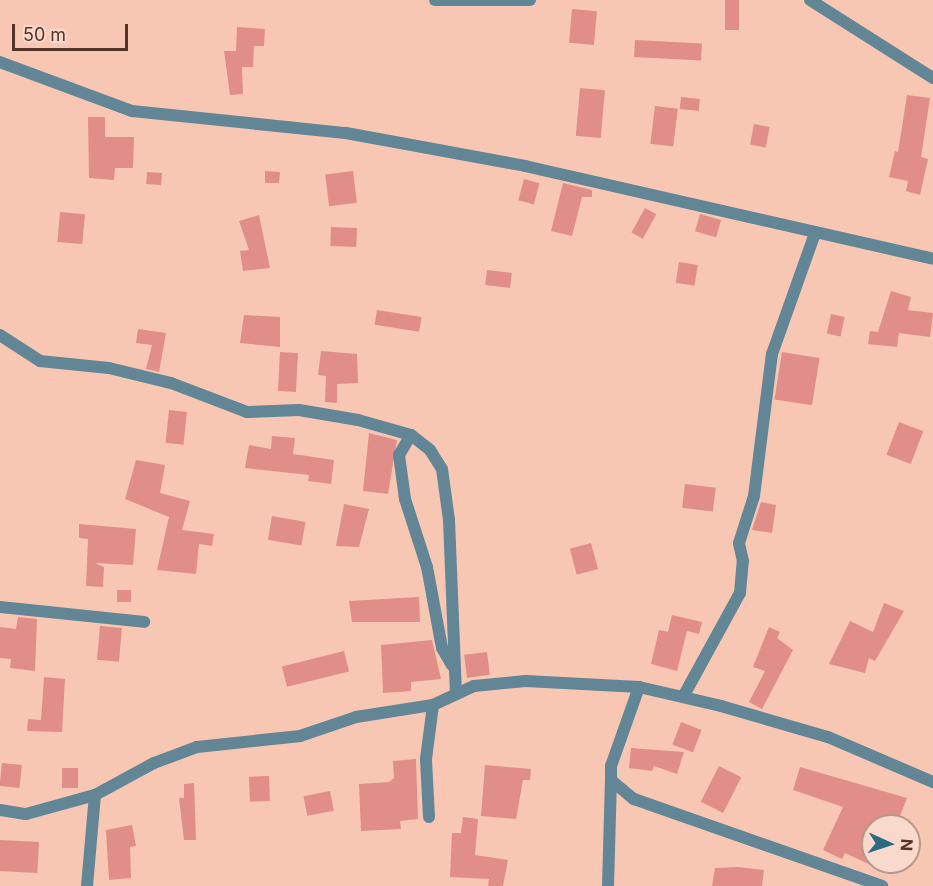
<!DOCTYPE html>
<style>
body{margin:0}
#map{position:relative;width:933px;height:886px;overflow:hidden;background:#f7c7b3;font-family:Inter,sans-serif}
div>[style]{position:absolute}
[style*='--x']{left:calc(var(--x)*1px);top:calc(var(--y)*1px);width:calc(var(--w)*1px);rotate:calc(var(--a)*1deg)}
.building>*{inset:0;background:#e08e87;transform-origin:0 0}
.minor>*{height:12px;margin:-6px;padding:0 6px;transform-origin:6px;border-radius:6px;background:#628695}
span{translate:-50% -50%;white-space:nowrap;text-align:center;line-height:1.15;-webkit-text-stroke:4.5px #f9d9cb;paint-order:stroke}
.north{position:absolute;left:861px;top:814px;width:60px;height:60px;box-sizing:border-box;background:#f9d9cb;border:2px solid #b79789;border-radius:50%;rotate:93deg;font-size:16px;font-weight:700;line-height:24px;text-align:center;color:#533426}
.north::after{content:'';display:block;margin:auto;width:21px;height:27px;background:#2d6a81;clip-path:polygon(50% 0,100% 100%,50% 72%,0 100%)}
.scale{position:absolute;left:12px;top:24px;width:116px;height:27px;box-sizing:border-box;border:3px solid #533426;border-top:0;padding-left:8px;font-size:18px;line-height:21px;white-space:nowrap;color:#533426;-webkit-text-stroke:4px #f9d9cb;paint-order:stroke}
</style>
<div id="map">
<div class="building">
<i style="left:725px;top:0;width:14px;height:30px"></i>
<i style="left:572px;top:9px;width:25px;height:34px;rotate:5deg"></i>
<i style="clip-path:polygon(237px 27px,265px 29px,264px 46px,254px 46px,253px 67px,242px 67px,243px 94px,230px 95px,224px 51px,236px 51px)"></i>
<i style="left:635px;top:40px;width:67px;height:17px;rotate:3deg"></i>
<i style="left:580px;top:88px;width:25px;height:48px;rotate:5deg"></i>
<i style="clip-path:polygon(907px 95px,930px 98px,921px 157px,928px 159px,920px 195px,906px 191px,908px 181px,889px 177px,895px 151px,898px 152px)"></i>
<i style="left:681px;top:97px;width:19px;height:12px;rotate:6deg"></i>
<i style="left:655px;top:106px;width:23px;height:38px;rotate:7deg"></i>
<i style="clip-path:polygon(88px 117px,105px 117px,105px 137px,134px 137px,133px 168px,115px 168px,114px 180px,89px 178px)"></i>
<i style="left:754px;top:124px;width:16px;height:21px;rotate:11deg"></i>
<i style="clip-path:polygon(265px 171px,280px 172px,279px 183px,265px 183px)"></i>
<i style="left:353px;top:171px;width:32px;height:28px;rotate:83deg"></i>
<i style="left:147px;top:172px;width:15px;height:12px;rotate:4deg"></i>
<i style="left:524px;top:179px;width:16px;height:22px;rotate:15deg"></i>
<i style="clip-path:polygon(563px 183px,592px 190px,592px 197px,582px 197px,572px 236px,551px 231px)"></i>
<i style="left:645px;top:208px;width:13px;height:28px;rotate:29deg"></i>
<i style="left:60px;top:212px;width:25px;height:30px;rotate:5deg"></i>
<i style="left:700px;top:214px;width:22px;height:18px;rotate:16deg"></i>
<i style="clip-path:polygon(259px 215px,270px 268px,243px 271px,240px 251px,249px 250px,239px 221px)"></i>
<i style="left:331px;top:227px;width:26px;height:19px;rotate:2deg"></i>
<i style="left:679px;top:262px;width:19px;height:21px;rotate:9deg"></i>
<i style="left:487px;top:270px;width:25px;height:15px;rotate:7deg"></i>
<i style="clip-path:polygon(891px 291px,911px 297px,908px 310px,933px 313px,930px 337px,899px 333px,897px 347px,868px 344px,870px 331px,878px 332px)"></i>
<i style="left:377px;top:310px;width:45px;height:15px;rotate:9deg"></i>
<i style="left:831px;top:314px;width:14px;height:20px;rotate:12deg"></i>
<i style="clip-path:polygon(244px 315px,280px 317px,280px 347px,240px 343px)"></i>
<i style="clip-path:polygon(138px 329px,166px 333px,159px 372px,146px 369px,152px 345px,136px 343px)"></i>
<i style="clip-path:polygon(321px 351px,357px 354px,358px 383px,337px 384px,337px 403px,325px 402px,326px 376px,318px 375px)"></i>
<i style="left:280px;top:352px;width:18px;height:39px;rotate:3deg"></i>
<i style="left:782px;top:352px;width:38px;height:48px;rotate:9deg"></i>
<i style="left:169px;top:410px;width:18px;height:33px;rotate:6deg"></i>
<i style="left:899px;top:422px;width:26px;height:35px;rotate:21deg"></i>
<i style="clip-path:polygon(369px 433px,397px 440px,388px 494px,363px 491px)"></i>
<i style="clip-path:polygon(272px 436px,295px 438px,293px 454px,334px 460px,331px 484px,308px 481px,309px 475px,245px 468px,249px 445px,271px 449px)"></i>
<i style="clip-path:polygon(136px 460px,165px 465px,160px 493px,190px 501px,182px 530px,214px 534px,212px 546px,199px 544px,196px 574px,157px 570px,169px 517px,125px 499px)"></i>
<i style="left:685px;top:484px;width:31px;height:24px;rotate:7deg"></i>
<i style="clip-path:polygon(761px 502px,776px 505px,772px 533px,752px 530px)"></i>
<i style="clip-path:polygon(344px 504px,369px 509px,359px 547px,336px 546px)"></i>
<i style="left:272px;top:516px;width:34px;height:24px;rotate:10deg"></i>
<i style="clip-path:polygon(79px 524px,136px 529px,133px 565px,95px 563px,104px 567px,103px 587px,86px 586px,88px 539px,79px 538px)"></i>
<i style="left:591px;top:543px;width:27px;height:22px;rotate:75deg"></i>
<i style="left:117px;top:590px;width:14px;height:12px"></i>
<i style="clip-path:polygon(419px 597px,420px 622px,352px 622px,349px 601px)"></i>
<i style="clip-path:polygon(884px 603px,904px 611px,875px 661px,869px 658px,865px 673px,829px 664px,850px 621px,873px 632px)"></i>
<i style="clip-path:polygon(672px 615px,702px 622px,699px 634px,687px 631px,677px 671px,651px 664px,659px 630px,668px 632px)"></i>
<i style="clip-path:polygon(18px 617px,37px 619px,35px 671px,10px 668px,11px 659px,0 658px,0 627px,16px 629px)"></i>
<i style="left:100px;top:626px;width:22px;height:34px;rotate:5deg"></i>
<i style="clip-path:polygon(769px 627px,780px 632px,777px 638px,793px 650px,762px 709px,749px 702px,765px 671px,753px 667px)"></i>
<i style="clip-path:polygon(432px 640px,441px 679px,411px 682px,411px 691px,383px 693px,381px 645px)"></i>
<i style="left:344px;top:651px;width:21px;height:64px;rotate:76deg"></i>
<i style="left:487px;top:652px;width:23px;height:23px;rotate:83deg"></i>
<i style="clip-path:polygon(44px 677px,65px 679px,62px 732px,27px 731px,28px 719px,41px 720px)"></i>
<i style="left:681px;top:722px;width:22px;height:24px;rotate:21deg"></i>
<i style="clip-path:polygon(631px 748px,684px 752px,677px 774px,654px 766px,652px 771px,629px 768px)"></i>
<i style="clip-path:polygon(416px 759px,418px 819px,400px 821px,401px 829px,361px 831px,359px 784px,389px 782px,394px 778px,393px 761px)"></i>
<i style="left:2px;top:763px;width:20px;height:23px;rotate:6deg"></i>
<i style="clip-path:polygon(485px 765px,531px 769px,530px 780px,523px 780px,516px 819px,481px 816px)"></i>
<i style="left:719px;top:766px;width:25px;height:40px;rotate:27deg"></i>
<i style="clip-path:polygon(800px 767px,907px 798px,896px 826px,873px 826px,873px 866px,845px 853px,842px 859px,823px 850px,843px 807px,793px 790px)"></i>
<i style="left:62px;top:768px;width:16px;height:20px"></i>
<i style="left:269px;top:776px;width:25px;height:20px;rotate:88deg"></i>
<i style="clip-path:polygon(194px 783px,196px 840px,184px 840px,179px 798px,184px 798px,184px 784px)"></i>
<i style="left:330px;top:791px;width:20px;height:27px;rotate:79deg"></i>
<i style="clip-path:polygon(463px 817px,478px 819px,475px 855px,508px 860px,503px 886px,488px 886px,489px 879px,450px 877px,452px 833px,461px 833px)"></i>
<i style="clip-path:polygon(132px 825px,136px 846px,130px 847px,131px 878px,109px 880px,106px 830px)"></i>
<i style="left:0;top:840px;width:39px;height:31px;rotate:3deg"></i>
<i style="clip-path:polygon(738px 867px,764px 870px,762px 886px,712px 886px,715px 868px)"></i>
</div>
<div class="minor">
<i style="--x:435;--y:0;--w:95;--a:0"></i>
<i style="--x:810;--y:0;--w:146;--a:32.4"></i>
<i style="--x:0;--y:62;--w:141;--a:20.4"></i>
<i style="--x:132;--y:111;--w:215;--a:5.9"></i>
<i style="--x:346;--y:133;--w:182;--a:10.4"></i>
<i style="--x:525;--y:166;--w:418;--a:12.8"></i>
<i style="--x:0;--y:335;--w:48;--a:33"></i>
<i style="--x:40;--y:361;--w:69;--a:5.8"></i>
<i style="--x:109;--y:368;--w:64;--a:13.6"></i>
<i style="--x:171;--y:383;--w:81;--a:20.9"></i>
<i style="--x:247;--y:412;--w:52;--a:-2.2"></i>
<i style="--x:299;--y:410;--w:60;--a:9.6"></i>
<i style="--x:358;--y:420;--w:55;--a:15.8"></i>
<i style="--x:411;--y:435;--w:24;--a:38"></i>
<i style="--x:430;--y:450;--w:22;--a:58"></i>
<i style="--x:442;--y:469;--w:51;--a:82.2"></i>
<i style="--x:449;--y:520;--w:174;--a:87.7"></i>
<i style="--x:411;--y:435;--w:23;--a:121"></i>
<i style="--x:399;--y:455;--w:44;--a:82.2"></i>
<i style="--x:405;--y:499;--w:71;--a:72.1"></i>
<i style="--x:427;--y:567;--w:82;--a:79.5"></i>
<i style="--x:442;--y:648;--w:20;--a:60"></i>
<i style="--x:0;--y:607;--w:145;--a:5.9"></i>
<i style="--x:639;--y:687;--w:84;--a:109.5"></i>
<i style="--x:611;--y:766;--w:14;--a:90"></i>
<i style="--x:611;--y:780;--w:30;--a:40"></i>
<i style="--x:634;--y:799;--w:263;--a:19.3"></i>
<i style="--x:683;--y:697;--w:119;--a:-61.3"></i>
<i style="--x:740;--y:593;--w:32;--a:-85"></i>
<i style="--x:743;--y:561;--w:18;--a:-103"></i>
<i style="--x:739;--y:543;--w:49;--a:-72.3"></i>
<i style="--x:754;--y:496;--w:143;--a:-82.8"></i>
<i style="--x:772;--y:354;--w:128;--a:-70.4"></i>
<i style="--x:0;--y:810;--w:26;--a:9"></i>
<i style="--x:26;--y:814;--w:72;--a:-15.4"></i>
<i style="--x:95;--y:795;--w:67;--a:-28.5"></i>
<i style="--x:154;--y:763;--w:46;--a:-20.4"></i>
<i style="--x:197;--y:747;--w:104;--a:-6.1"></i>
<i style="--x:300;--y:736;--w:59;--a:-18.7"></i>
<i style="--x:356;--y:717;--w:78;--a:-8.9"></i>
<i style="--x:429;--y:817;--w:58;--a:-93"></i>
<i style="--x:426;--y:759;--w:54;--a:-82.6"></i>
<i style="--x:433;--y:705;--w:45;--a:-24.9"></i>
<i style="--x:474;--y:686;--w:52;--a:-5.5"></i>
<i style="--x:526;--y:681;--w:113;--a:3"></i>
<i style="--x:639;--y:687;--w:84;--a:13"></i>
<i style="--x:721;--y:706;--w:111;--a:16.2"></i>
<i style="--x:828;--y:737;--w:114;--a:23.2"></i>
<i style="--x:87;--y:886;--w:91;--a:-85"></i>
<i style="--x:608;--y:886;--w:106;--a:-88.4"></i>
</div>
<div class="north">N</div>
<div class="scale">50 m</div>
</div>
